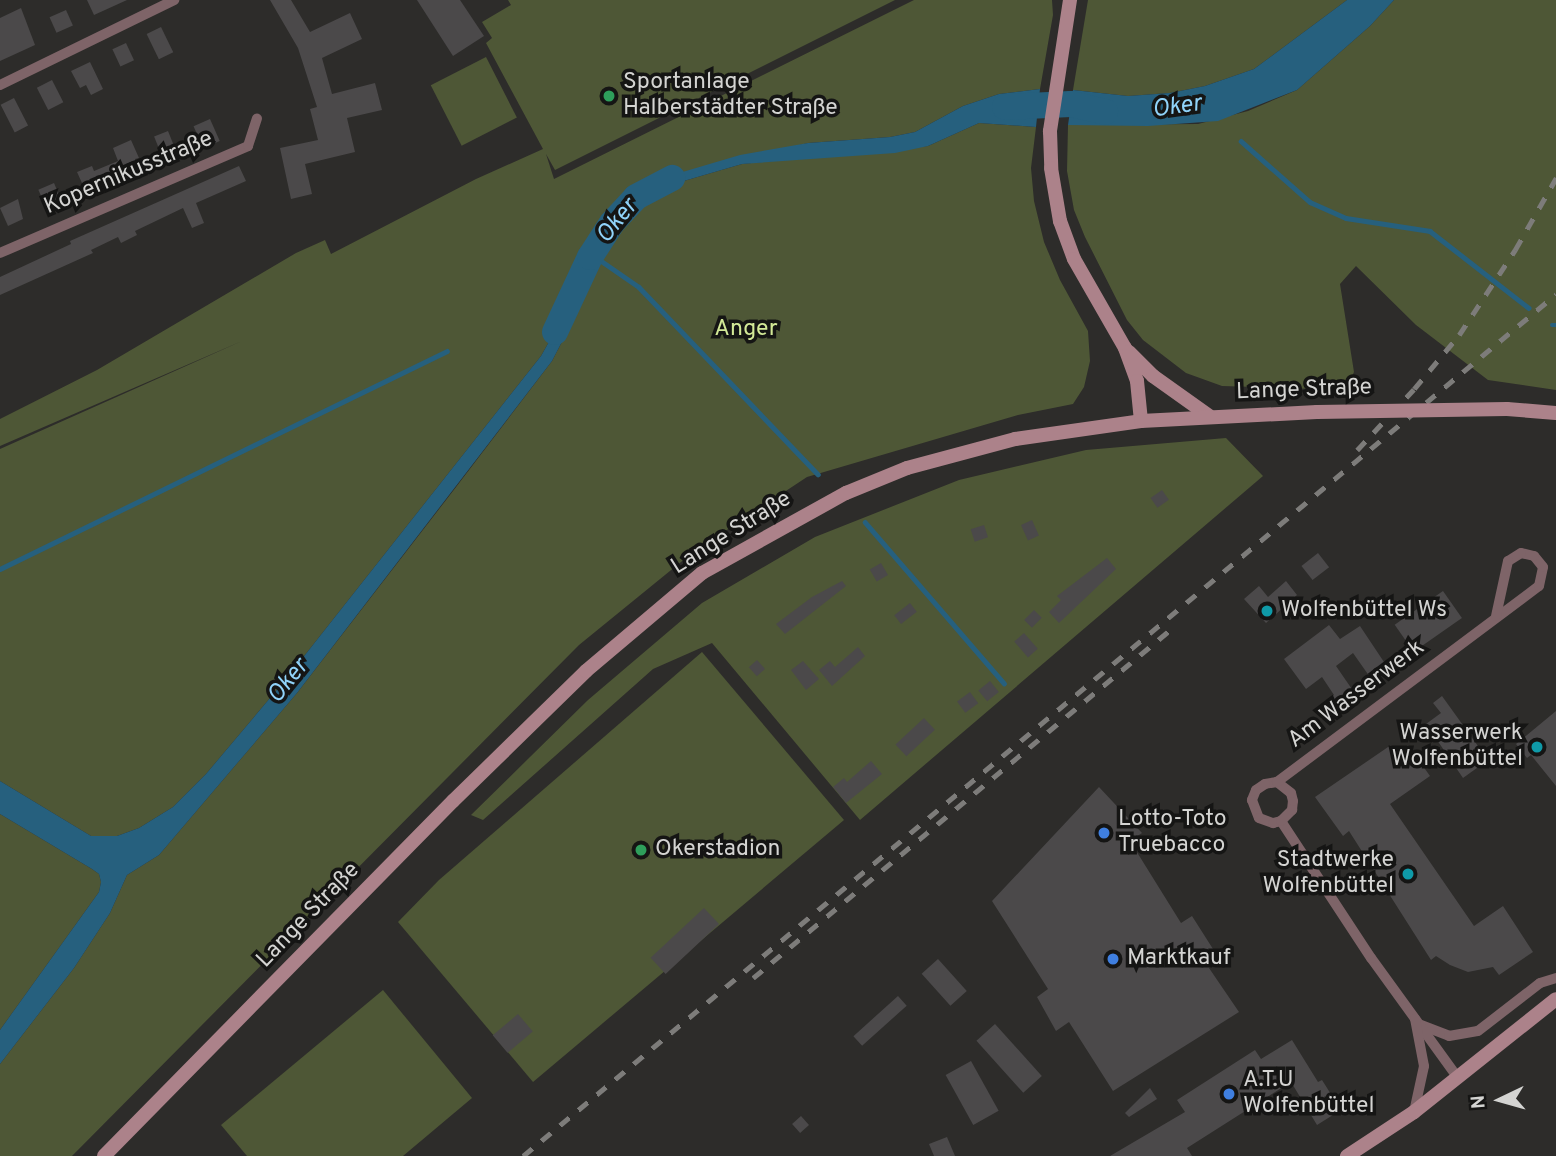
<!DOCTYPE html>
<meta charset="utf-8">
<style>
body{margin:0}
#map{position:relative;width:1556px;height:1156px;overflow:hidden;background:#2d2c2a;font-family:Overpass,sans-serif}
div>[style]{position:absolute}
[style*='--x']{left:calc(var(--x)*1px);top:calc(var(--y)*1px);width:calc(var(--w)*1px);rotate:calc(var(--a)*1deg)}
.green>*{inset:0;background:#4e5736;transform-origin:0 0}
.water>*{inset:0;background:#26607e}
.stream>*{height:4.5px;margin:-2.25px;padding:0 2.25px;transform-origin:2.25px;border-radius:2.25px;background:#26607e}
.river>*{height:26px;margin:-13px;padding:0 13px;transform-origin:13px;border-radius:13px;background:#26607e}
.building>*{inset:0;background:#4b494a;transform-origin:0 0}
.street>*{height:10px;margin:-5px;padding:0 5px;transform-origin:5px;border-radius:5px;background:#7e6468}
.secondary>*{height:14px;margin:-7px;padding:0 7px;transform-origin:7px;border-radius:7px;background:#ac828a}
.rail>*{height:4.5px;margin-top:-2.25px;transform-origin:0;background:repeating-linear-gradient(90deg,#7d7c7a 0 12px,transparent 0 24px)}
.secondary-bridge>*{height:14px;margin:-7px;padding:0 7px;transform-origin:7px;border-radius:7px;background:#ac828a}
.dots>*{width:19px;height:19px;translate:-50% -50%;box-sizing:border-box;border:4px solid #151514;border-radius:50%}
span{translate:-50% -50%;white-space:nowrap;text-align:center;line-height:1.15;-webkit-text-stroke:7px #151514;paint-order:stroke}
.poi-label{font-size:23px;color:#d4d4d2}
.left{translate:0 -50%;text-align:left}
.right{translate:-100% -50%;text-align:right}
.street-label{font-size:23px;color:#d4d4d2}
.park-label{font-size:23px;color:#d3e997}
.water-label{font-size:24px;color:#90d3f9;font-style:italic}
.north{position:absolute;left:1465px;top:1065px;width:70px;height:70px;-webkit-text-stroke:5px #151514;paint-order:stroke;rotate:265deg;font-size:19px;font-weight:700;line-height:28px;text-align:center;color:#d4d4d2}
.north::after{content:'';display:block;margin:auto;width:24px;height:32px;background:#d4d4d2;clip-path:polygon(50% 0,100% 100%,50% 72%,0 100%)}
</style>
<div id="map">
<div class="green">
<i style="clip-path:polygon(508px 0,895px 0,555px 170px,546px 154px,554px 179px,914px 0,1052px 0,1053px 15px,1040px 89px,999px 94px,963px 106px,915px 132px,890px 137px,808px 143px,669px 176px,594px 251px,573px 299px,541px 356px,286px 679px,206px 774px,173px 807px,139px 828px,117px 836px,91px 836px,0 781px,0 449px,242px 341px,0 446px,0 419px,97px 370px,296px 253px,325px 240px,331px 254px,476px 179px,543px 149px,486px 43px,492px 38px,482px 22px,511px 5px)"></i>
<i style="clip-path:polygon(1088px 0,1347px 0,1254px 69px,1205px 86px,1170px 93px,1128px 96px,1073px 90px)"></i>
<i style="clip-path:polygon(1394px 0,1556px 0,1556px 390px,1488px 380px,1416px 325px,1356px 266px,1340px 284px,1354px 372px,1346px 390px,1222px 386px,1186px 373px,1143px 340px,1127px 320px,1085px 237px,1074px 210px,1067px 171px,1068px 125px,1198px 124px,1248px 111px,1297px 90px,1370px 26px)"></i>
<i style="left:486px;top:57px;width:68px;height:62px;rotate:63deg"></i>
<i style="clip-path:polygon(979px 123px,1036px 127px,1031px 168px,1034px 201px,1044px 242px,1060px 280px,1088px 331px,1090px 361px,1084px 387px,1073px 404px,1018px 415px,807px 477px,692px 553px,579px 645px,72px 1156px,0 1156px,0 1064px,74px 968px,110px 913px,127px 875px,159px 855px,297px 693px,453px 491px,552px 361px,580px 307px,600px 260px,621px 227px,645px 201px,670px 185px,742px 164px,928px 146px)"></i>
<i style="clip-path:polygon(1226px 438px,1263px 476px,860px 820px,712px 643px,653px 669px,483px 820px,471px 815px,588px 700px,702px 603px,815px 537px,959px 480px,1086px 450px)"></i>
<i style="clip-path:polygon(702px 652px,844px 820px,533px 1082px,398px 922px,439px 880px)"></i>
<i style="clip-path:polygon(0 814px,92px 869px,99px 874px,101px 882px,99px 892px,0 1030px)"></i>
<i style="clip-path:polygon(383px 990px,472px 1098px,403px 1156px,247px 1156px,221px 1125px)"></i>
</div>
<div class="water">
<i style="clip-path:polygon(1347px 0,1394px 0,1370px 26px,1297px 90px,1218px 121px,1148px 126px,1068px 125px,1073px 90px,1128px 96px,1170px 93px,1205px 86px,1254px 69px)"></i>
<i style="clip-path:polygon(1040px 89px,1036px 127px,979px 123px,928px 146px,895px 153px,742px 164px,670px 185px,645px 201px,621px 227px,600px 260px,580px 307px,552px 361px,297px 693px,159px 855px,127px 875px,110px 913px,74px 968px,0 1064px,0 1030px,99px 892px,101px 882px,99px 874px,92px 869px,0 814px,0 781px,91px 836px,117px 836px,139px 828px,173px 807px,206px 774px,286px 679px,541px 356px,573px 299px,594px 251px,643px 191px,669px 176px,740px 155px,808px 143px,890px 137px,915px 132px,963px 106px,999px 94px)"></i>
</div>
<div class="stream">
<i style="--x:1241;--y:141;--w:92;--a:41.5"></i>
<i style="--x:1310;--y:202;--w:39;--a:24"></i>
<i style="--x:1346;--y:218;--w:85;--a:8.8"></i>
<i style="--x:1430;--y:231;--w:125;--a:37.9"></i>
<i style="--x:590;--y:257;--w:10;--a:17"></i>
<i style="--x:600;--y:260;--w:47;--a:34.7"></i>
<i style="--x:639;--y:287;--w:259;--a:46.3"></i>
<i style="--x:1552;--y:325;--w:4;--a:0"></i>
<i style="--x:865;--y:522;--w:213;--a:49.2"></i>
<i style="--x:0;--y:569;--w:497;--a:-26"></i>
</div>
<div class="river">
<i style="--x:1005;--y:107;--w:66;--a:-2.6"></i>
<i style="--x:1071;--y:104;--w:35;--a:13"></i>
<i style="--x:555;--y:332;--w:83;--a:-65"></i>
<i style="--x:590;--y:257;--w:40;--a:-57.1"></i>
<i style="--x:612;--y:223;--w:35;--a:-47"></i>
<i style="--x:636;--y:197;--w:41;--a:-27.8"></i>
</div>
<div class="building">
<i style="clip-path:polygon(87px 0,127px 0,94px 15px)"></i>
<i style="clip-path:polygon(270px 0,291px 0,310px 32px,350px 13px,362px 39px,322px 58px,332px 94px,375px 83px,382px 110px,347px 118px,355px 152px,305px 164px,312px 194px,291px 199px,280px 148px,318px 140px,310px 109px,317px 107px,298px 48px)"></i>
<i style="clip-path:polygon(417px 0,460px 0,484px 36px,453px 56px)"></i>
<i style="clip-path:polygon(21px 8px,35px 45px,0 61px,0 18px)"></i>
<i style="left:66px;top:10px;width:17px;height:18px;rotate:66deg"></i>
<i style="left:161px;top:27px;width:28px;height:16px;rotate:64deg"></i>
<i style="left:126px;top:43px;width:19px;height:15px;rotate:65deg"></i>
<i style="clip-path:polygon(90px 62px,103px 89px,91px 95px,86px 85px,80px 88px,71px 71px)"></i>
<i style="left:52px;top:80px;width:25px;height:17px;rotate:63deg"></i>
<i style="left:14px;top:98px;width:31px;height:15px;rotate:63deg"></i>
<i style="left:210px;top:119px;width:24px;height:18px;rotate:66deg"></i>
<i style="left:168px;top:131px;width:22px;height:15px;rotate:68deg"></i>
<i style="clip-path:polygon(131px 140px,139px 158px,135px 159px,138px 168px,86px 192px,77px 172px,92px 166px,94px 171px,118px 161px,113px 148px)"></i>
<i style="clip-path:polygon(239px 166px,246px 181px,196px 203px,204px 223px,192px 228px,183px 208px,135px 231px,137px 235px,121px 243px,118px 237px,91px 250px,93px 253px,0 295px,0 277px,71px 244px,70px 241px)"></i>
<i style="left:54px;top:183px;width:21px;height:17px;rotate:67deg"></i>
<i style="clip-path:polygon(18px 199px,23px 219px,8px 226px,0 208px)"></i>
<i style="left:1162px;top:490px;width:12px;height:14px;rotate:55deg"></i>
<i style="left:1032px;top:520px;width:17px;height:12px;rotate:66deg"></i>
<i style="left:984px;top:525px;width:13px;height:14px;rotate:72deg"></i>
<i style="left:1318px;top:553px;width:18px;height:21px;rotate:52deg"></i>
<i style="clip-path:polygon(1107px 558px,1116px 569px,1059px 623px,1049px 612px,1061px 600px,1057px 596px)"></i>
<i style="left:881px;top:563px;width:14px;height:13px;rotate:60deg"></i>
<i style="clip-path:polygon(842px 581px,846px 586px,785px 634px,776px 624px,812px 597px)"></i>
<i style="clip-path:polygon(1286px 581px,1297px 595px,1266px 623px,1244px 599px,1259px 586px,1268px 597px)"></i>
<i style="left:1443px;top:591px;width:33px;height:59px;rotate:55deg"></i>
<i style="left:910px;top:603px;width:11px;height:20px;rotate:52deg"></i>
<i style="left:1034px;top:610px;width:11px;height:14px;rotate:45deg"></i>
<i style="clip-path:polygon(1329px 625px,1340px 639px,1360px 626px,1388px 668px,1372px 680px,1353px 653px,1336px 666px,1356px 695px,1322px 719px,1315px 709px,1334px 695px,1322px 677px,1306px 689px,1284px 659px)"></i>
<i style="left:1024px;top:633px;width:21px;height:13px;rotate:49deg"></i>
<i style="clip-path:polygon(858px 647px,865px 656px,832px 686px,819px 670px,830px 661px,835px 667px)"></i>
<i style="left:757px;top:660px;width:12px;height:11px;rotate:48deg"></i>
<i style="clip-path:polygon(803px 661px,819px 679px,806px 690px,791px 670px)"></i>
<i style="left:990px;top:681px;width:14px;height:15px;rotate:51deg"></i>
<i style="left:970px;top:692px;width:14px;height:16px;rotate:54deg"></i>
<i style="clip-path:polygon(1442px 696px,1488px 760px,1463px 778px,1426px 724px,1441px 713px,1433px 703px)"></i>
<i style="clip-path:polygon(1556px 711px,1556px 786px,1531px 755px,1527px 758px,1516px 744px)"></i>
<i style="left:924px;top:718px;width:16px;height:39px;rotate:47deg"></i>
<i style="clip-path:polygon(1391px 745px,1396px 753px,1408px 745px,1430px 776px,1390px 804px,1474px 926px,1503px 906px,1533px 952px,1499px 975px,1493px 967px,1468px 972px,1450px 965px,1436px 956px,1431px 960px,1349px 831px,1343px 836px,1315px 797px)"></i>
<i style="clip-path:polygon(871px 761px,882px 774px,846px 803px,833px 787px,844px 778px,847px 782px)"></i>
<i style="clip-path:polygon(1099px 787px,1142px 833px,1130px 841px,1181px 923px,1192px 916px,1220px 960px,1209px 968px,1239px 1012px,1113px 1091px,1069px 1022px,1056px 1031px,1037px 997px,1048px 989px,992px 901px)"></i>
<i style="left:704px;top:908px;width:22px;height:73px;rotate:47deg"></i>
<i style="left:938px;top:959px;width:43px;height:22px;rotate:48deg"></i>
<i style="left:898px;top:996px;width:13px;height:60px;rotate:48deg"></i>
<i style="left:518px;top:1014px;width:23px;height:33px;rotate:50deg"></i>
<i style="left:995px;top:1024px;width:70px;height:25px;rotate:48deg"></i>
<i style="clip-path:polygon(1292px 1040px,1318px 1082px,1322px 1080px,1341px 1110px,1317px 1125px,1291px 1082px,1187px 1148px,1192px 1156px,1110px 1156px,1185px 1112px,1177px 1100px,1255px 1050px,1261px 1059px)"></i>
<i style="left:971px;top:1061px;width:57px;height:29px;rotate:61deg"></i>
<i style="clip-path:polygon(1150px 1088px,1157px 1099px,1129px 1117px,1125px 1113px)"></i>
<i style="left:801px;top:1116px;width:12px;height:12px;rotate:48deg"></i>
<i style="clip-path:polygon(947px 1137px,955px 1156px,934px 1156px,929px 1144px)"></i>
</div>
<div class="street">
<i style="--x:0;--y:85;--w:194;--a:-26"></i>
<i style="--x:0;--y:253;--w:270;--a:-23.3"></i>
<i style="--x:248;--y:146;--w:29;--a:-72"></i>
<i style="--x:1277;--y:782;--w:12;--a:171"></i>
<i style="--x:1265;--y:784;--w:11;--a:146"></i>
<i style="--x:1256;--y:790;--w:11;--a:112"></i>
<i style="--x:1252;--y:800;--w:19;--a:69"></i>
<i style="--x:1259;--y:818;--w:15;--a:20"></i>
<i style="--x:1273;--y:823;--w:8;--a:-14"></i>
<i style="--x:1421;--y:1025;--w:30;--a:21"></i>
<i style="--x:1449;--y:1036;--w:29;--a:-10"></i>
<i style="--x:1478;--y:1031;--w:78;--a:-37.7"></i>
<i style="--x:1540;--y:983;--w:17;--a:-17"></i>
<i style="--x:1458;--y:1078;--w:148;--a:-125.9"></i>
<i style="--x:1371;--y:958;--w:164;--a:-123.3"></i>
<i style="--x:1281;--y:821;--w:16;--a:-45"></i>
<i style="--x:1292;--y:810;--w:9;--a:-84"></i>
<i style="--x:1293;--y:801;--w:8;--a:-104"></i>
<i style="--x:1291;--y:793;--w:18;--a:-142"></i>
<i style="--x:1277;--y:782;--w:327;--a:-36.8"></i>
<i style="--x:1539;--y:586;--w:19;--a:-78"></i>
<i style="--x:1543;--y:567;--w:14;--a:-129"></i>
<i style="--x:1534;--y:556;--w:13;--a:-167"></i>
<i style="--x:1521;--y:553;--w:15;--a:148"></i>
<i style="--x:1508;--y:561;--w:56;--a:102.3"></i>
<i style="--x:1414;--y:1112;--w:47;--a:-77.7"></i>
<i style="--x:1424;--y:1066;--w:48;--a:-100.8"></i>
</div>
<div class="secondary">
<i style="--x:1070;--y:0;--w:133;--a:98.7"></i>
<i style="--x:1050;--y:131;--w:37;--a:88"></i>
<i style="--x:1051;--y:168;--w:54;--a:80.4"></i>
<i style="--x:1060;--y:221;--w:40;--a:69.8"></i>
<i style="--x:1074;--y:259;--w:103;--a:60.2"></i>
<i style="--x:1125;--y:348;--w:35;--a:70"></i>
<i style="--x:1137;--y:381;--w:40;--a:84.3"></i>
<i style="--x:1129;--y:352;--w:34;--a:45"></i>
<i style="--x:1153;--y:376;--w:69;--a:35.5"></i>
<i style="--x:1507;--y:409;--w:49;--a:4.7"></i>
<i style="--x:104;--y:1156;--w:498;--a:-45.5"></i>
<i style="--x:453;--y:801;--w:186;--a:-44.3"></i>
<i style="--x:586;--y:671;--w:152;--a:-40.2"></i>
<i style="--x:702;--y:573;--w:165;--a:-29.1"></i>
<i style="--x:846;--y:493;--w:66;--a:-22.3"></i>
<i style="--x:907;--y:468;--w:112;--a:-15"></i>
<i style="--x:1015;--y:439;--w:127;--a:-8.1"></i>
<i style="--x:1141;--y:421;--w:176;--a:-2.9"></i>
<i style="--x:1347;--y:1156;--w:80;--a:-33.3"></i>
<i style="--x:1414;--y:1112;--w:181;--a:-38.5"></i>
</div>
<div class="rail">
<i style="--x:1357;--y:450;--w:83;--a:-46.9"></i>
<i style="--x:1414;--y:389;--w:70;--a:-50.2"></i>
<i style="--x:1459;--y:335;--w:102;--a:-56.6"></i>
<i style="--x:1515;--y:250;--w:83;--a:-60.3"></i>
<i style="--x:753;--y:978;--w:543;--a:-39.85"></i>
<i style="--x:523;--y:1156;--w:1345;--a:-39.84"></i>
</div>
<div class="secondary-bridge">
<i style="--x:1317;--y:412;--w:190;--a:-0.9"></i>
</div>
<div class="dots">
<i style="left:609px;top:96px;background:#2e9e5b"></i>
<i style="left:1267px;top:611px;background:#0f9aa8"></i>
<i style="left:1537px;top:747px;background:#0f9aa8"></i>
<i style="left:1104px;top:833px;background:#3f7fe0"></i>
<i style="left:641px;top:850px;background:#2e9e5b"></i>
<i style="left:1408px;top:874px;background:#0f9aa8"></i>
<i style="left:1113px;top:959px;background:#3f7fe0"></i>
<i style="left:1229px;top:1094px;background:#3f7fe0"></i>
</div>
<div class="poi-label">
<span class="left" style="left:623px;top:96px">Sportanlage<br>Halberstädter Straße</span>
<span class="left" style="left:1281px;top:611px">Wolfenbüttel Ws</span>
<span class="right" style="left:1523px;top:747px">Wasserwerk<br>Wolfenbüttel</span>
<span class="left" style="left:1118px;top:833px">Lotto-Toto<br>Truebacco</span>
<span class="left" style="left:655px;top:850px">Okerstadion</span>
<span class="right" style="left:1394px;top:874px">Stadtwerke<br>Wolfenbüttel</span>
<span class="left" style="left:1127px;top:959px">Marktkauf</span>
<span class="left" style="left:1243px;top:1094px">A.T.U<br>Wolfenbüttel</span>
</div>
<div class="street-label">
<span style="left:129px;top:174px;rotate:-23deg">Kopernikusstraße</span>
<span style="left:1304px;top:391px;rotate:-2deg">Lange Straße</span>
<span style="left:732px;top:534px;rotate:-32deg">Lange Straße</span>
<span style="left:1357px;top:695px;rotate:-37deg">Am Wasserwerk</span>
<span style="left:309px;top:916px;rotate:-46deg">Lange Straße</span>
</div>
<div class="park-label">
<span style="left:746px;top:330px">Anger</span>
</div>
<div class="water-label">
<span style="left:1177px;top:108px;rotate:-8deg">Oker</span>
<span style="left:618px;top:222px;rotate:-51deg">Oker</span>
<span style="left:289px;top:682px;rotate:-51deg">Oker</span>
</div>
<div class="north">N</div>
</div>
